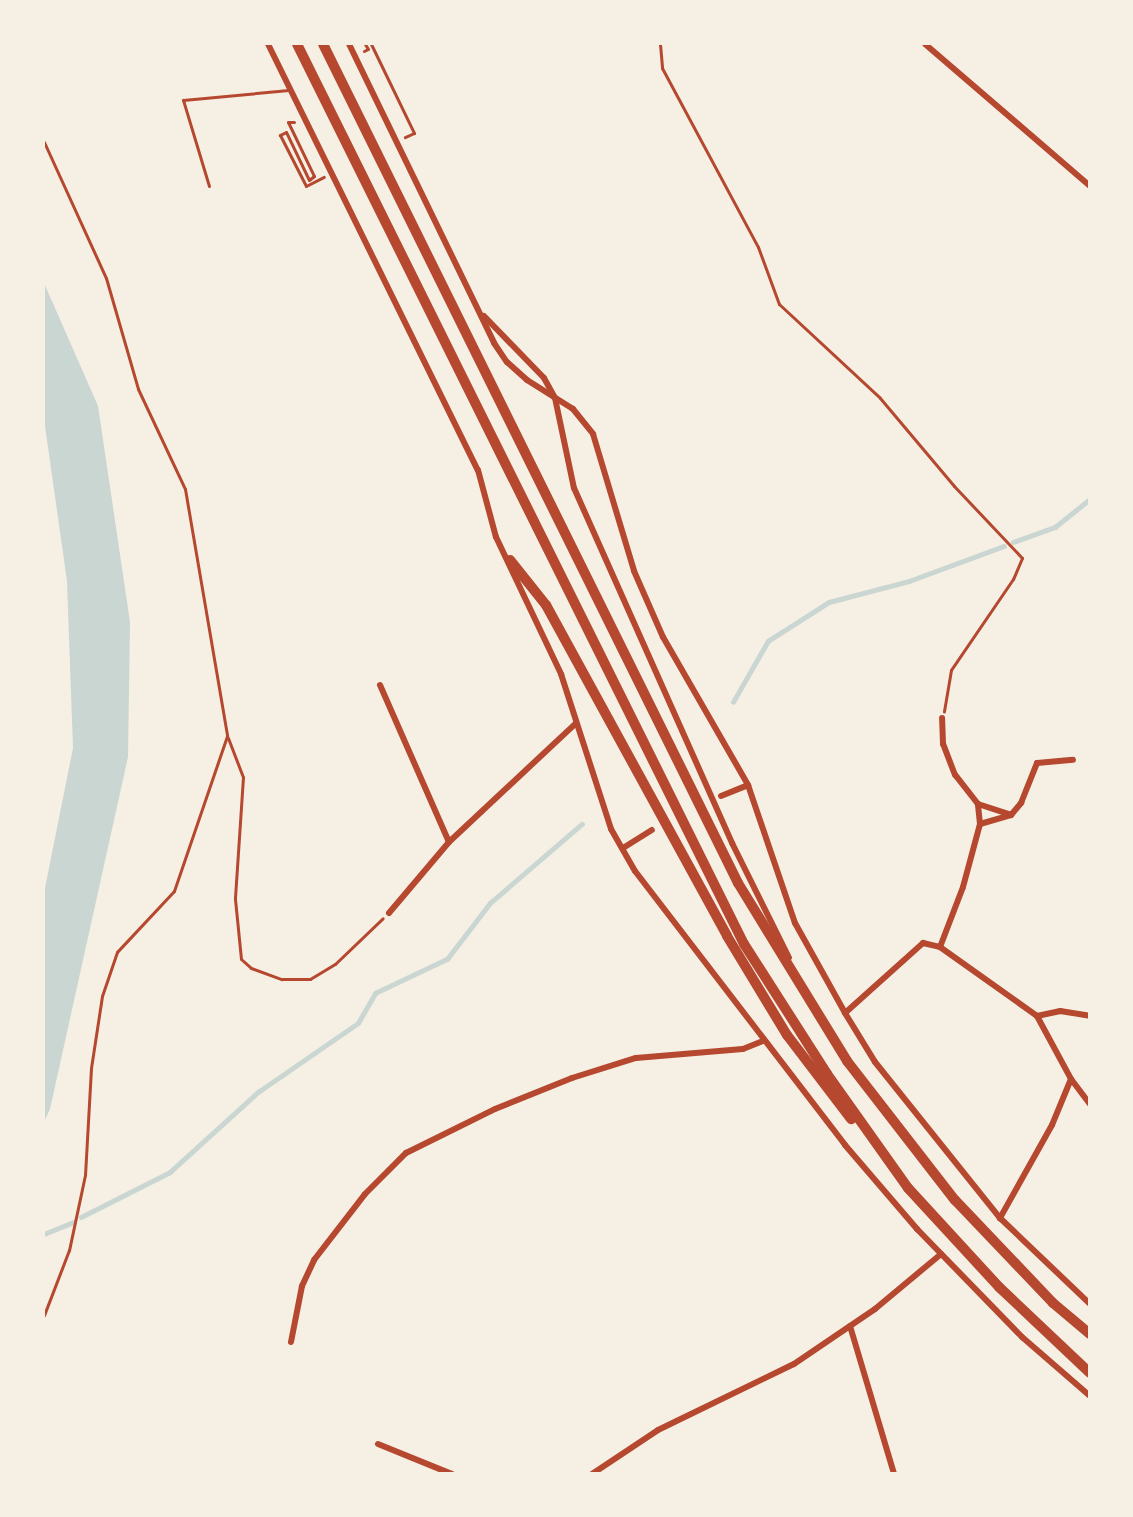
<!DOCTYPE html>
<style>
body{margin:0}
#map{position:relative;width:1133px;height:1517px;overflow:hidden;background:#f6efe4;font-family:"Roboto Condensed",sans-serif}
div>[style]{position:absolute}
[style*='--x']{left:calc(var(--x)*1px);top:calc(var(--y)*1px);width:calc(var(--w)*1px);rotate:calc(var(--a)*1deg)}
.water>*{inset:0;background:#c9d6d2}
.stream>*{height:4.5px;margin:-2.25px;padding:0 2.25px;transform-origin:2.25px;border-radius:2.25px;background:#c9d6d2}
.path>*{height:3px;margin:-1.5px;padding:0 1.5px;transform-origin:1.5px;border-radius:1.5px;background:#b5482f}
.service>*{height:3px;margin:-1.5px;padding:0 1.5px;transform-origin:1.5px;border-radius:1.5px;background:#b5482f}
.minor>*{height:6px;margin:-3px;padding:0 3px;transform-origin:3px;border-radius:3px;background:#b5482f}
.trunk>*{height:10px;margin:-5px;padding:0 5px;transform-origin:5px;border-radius:5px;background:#b5482f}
span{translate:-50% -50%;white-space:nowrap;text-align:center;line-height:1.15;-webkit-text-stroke:4.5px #f6efe4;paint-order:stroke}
.frame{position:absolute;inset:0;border:45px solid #f6efe4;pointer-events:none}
</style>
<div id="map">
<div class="water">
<i style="clip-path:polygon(44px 283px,98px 406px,130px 622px,128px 757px,50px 1109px,44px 1122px,44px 893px,73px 748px,67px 581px,44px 419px)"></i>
</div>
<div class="stream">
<i style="--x:1013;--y:542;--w:45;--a:-19.7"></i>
<i style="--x:1055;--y:527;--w:45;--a:-38.7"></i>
<i style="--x:733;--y:702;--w:70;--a:-60.2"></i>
<i style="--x:768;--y:641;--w:72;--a:-32.6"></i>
<i style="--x:829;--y:602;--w:83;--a:-14.7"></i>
<i style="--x:909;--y:581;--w:101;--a:-20.2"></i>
<i style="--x:81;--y:1217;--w:100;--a:-26.8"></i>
<i style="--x:170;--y:1172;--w:119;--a:-42.3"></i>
<i style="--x:258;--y:1092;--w:121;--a:-34.6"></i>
<i style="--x:358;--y:1023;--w:34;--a:-60"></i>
<i style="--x:375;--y:993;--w:80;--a:-25.3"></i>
<i style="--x:447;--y:959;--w:71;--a:-52.5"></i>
<i style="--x:490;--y:903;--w:121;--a:-40.7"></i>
<i style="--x:44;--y:1234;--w:31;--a:-22"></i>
</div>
<div class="path">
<i style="--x:371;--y:44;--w:99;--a:64.2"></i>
<i style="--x:414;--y:133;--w:10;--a:156"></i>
<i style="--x:660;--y:44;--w:24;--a:85"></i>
<i style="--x:662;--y:68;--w:203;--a:61.8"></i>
<i style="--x:758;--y:247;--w:61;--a:69.8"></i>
<i style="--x:779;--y:304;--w:138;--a:42.9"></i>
<i style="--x:880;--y:398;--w:115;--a:49.9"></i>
<i style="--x:954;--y:486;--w:99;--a:46.6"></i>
<i style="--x:1022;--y:558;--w:23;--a:113"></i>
<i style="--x:1013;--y:579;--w:110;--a:124.3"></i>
<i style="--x:951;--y:670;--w:42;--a:99.7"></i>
<i style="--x:364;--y:51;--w:4;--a:-27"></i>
<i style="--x:368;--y:49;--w:6;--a:-121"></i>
<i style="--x:294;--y:122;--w:6;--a:180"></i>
<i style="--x:288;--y:122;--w:60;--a:64.3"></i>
<i style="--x:314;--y:176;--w:6;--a:141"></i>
<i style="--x:309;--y:180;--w:53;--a:-115.6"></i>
<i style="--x:286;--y:132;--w:7;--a:153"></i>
<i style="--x:280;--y:135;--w:57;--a:63"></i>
<i style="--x:306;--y:186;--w:20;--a:-27"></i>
<i style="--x:44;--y:142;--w:149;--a:65.5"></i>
<i style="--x:106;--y:278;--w:116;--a:73.9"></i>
<i style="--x:138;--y:389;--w:110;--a:64.8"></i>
<i style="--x:185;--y:489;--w:251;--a:80.3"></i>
<i style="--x:227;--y:736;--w:164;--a:108.9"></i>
<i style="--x:174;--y:891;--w:83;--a:133.1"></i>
<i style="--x:117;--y:952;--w:46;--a:108.8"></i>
<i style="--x:102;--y:996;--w:73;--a:98.7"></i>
<i style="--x:91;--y:1068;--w:107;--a:93.2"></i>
<i style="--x:85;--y:1175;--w:77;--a:102"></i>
<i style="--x:69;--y:1250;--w:70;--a:111"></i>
<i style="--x:228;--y:738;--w:42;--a:69"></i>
<i style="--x:243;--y:777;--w:122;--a:93.8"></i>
<i style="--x:235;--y:899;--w:60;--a:84.3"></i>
<i style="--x:241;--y:959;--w:13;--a:42"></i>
<i style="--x:251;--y:968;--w:33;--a:20"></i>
<i style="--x:282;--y:979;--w:28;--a:0"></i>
<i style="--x:310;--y:979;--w:29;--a:-31"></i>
<i style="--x:335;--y:964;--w:66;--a:-43.8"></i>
</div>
<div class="service">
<i style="--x:209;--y:186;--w:90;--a:-106.8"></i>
<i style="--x:183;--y:100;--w:106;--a:-5.4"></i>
</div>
<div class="minor">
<i style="--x:268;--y:44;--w:475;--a:63.8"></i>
<i style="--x:478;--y:470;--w:69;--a:75"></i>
<i style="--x:496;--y:537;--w:152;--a:64.6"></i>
<i style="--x:561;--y:674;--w:163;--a:72.1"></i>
<i style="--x:611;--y:829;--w:48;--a:60.3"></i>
<i style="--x:635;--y:871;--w:345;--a:52.5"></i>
<i style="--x:845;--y:1145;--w:111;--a:49.4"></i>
<i style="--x:917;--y:1229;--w:151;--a:45.8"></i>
<i style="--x:1022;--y:1337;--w:90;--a:40.9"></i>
<i style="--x:349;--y:44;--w:332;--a:64.1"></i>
<i style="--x:494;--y:343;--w:23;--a:56"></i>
<i style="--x:507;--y:362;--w:27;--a:42"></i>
<i style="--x:527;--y:380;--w:54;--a:32.2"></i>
<i style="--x:573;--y:409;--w:32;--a:51"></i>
<i style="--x:593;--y:434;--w:143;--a:73.3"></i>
<i style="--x:634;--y:571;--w:72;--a:66.3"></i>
<i style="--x:663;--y:637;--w:171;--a:60.1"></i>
<i style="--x:748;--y:785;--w:146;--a:71.2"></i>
<i style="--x:795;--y:923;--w:103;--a:60.9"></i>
<i style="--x:845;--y:1013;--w:57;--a:58.5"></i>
<i style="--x:875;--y:1062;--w:200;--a:51.3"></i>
<i style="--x:1000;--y:1218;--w:124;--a:43.7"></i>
<i style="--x:925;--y:44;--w:218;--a:40.7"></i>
<i style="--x:484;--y:316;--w:86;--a:45.9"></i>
<i style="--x:544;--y:378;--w:23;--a:61"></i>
<i style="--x:555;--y:398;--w:92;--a:78.1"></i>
<i style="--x:574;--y:488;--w:389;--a:66"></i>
<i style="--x:732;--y:843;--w:128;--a:63.6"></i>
<i style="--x:380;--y:685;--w:171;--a:66.3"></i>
<i style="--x:721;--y:796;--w:29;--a:-22"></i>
<i style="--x:978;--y:804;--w:35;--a:18"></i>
<i style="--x:980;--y:824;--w:32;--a:-16"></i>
<i style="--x:1011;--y:815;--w:16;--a:-50"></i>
<i style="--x:1021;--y:803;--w:43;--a:-68.2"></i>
<i style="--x:1037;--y:763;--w:36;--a:-5"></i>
<i style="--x:623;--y:848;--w:34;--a:-32"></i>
<i style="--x:389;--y:913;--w:93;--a:-49.8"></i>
<i style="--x:449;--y:842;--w:174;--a:-43.1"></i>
<i style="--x:940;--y:947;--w:119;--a:35.4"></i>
<i style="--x:1037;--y:1016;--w:72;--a:61.6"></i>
<i style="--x:1071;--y:1079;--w:50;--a:112.4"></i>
<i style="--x:1052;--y:1125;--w:107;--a:119.2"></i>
<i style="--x:845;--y:1013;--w:105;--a:-41.9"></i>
<i style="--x:923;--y:943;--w:17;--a:13"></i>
<i style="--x:940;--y:947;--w:64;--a:-69"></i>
<i style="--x:963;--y:887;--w:65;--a:-74.9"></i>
<i style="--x:980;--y:824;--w:20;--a:-96"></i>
<i style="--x:978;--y:804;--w:37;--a:-128"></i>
<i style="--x:955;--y:775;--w:33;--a:-111"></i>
<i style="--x:943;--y:744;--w:26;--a:-92"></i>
<i style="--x:1037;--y:1016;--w:24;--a:-12"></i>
<i style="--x:1060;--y:1011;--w:30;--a:9"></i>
<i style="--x:1071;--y:1079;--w:31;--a:53"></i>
<i style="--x:850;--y:1326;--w:154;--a:73.4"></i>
<i style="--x:291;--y:1342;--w:57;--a:-78.9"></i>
<i style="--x:302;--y:1286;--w:29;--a:-65"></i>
<i style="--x:314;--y:1260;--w:83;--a:-52.3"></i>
<i style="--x:365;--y:1194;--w:58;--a:-45"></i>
<i style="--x:406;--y:1153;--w:99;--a:-26.3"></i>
<i style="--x:495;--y:1109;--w:83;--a:-21.9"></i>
<i style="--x:572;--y:1078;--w:67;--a:-17.4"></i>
<i style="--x:636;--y:1058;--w:107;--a:-4.8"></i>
<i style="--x:743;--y:1049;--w:22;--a:-22"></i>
<i style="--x:378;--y:1444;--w:80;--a:22.1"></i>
<i style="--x:592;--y:1474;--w:79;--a:-33.7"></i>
<i style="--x:658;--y:1430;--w:151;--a:-25.9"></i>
<i style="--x:794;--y:1364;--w:98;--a:-34.2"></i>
<i style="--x:875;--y:1309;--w:86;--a:-39.8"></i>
</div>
<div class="trunk">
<i style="--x:297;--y:44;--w:1005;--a:63.59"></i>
<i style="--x:744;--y:944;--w:154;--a:57.4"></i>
<i style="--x:827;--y:1074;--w:140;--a:54.6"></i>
<i style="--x:908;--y:1188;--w:134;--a:47.4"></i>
<i style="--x:999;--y:1287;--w:125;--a:43.4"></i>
<i style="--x:323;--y:44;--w:936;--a:63.68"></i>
<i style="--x:738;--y:883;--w:209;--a:58.5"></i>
<i style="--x:847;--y:1061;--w:176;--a:52.2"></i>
<i style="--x:955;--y:1200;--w:142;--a:46.4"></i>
<i style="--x:1053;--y:1303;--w:48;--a:40"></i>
<i style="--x:510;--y:560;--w:58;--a:51.3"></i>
<i style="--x:546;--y:605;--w:377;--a:61.3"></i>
<i style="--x:727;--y:936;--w:116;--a:58.8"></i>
<i style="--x:787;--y:1035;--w:106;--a:52.7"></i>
</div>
<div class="frame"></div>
</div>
